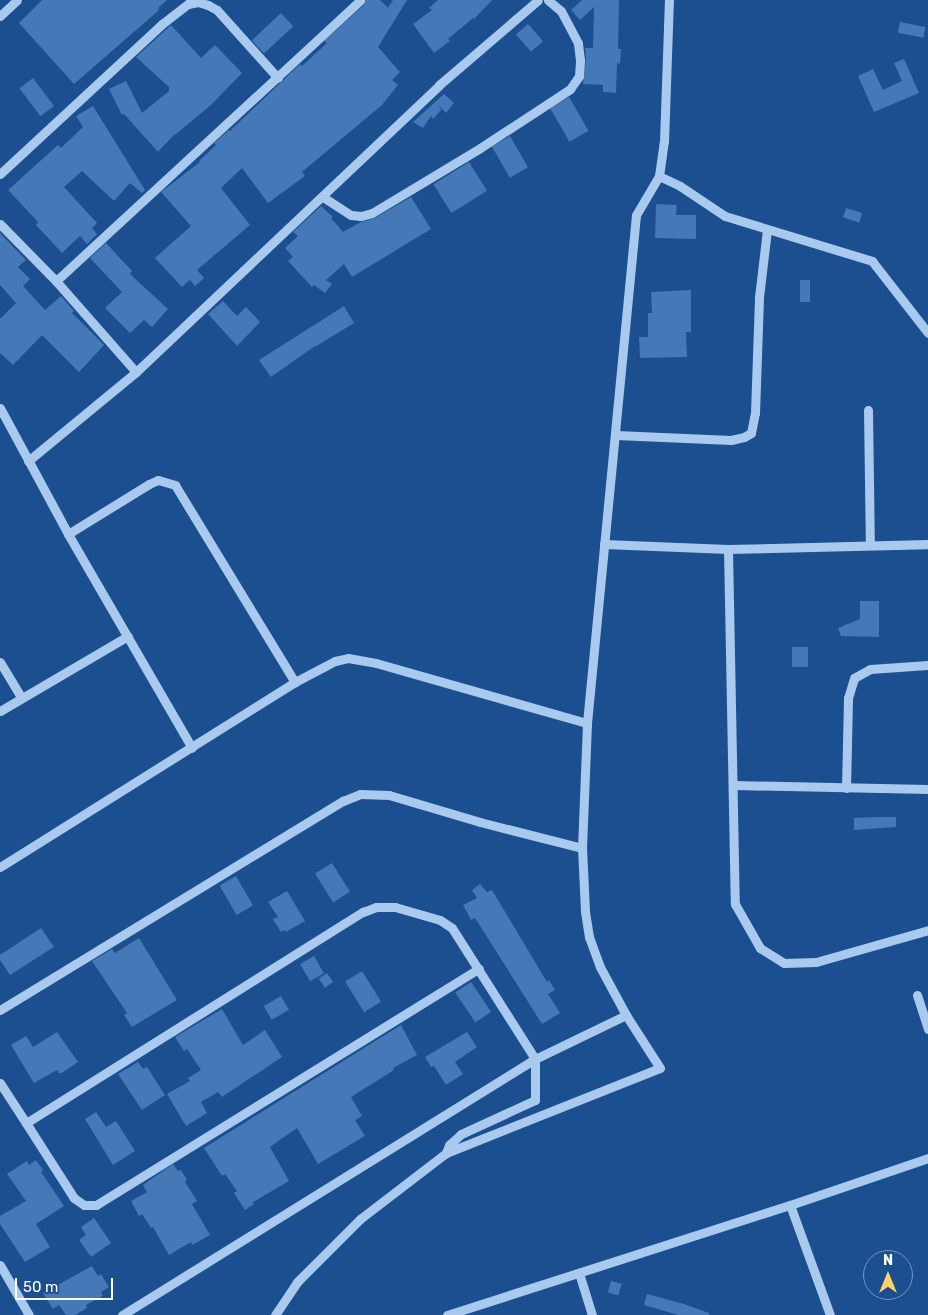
<!DOCTYPE html>
<style>
body{margin:0}
#map{position:relative;width:928px;height:1315px;overflow:hidden;background:#1b4f8f;font-family:Rubik,sans-serif}
div>[style]{position:absolute}
[style*='--x']{left:calc(var(--x)*1px);top:calc(var(--y)*1px);width:calc(var(--w)*1px);rotate:calc(var(--a)*1deg)}
.building>*{inset:0;background:#4478b7;transform-origin:0 0}
.minor>*{height:9px;margin:-4.5px;padding:0 4.5px;transform-origin:4.5px;border-radius:4.5px;background:#a9c9ee}
span{translate:-50% -50%;white-space:nowrap;text-align:center;line-height:1.15;-webkit-text-stroke:4.5px #1b4f8f;paint-order:stroke}
.north{position:absolute;left:863px;top:1250px;width:50px;height:50px;box-sizing:border-box;background:#1b4f8f;border:1px solid #7695bc;border-radius:50%;rotate:0deg;font-size:14px;font-weight:700;line-height:20px;text-align:center;color:#fff}
.north::after{content:'';display:block;margin:auto;width:18px;height:22px;background:#ffd166;clip-path:polygon(50% 0,100% 100%,50% 72%,0 100%)}
.scale{position:absolute;left:15px;top:1278px;width:98px;height:22px;box-sizing:border-box;border:2px solid #fff;border-top:0;padding-left:6px;font-size:15px;line-height:18px;white-space:nowrap;color:#fff;-webkit-text-stroke:4px #1b4f8f;paint-order:stroke}
</style>
<div id="map">
<div class="building">
<i style="clip-path:polygon(42px 0,167px 0,159px 7px,158px 11px,74px 84px,19px 23px)"></i>
<i style="clip-path:polygon(366px 0,380px 0,388px 8px,393px 0,407px 0,378px 47px,400px 72px,392px 80px,398px 85px,382px 105px,302px 172px,305px 176px,268px 203px,242px 168px,221px 188px,250px 225px,197px 270px,204px 278px,195px 286px,190px 280px,182px 287px,155px 258px,191px 226px,161px 192px,200px 162px,199px 161px,216px 145px,214px 143px,229px 130px,230px 131px,300px 64px,302px 66px,327px 43px,324px 41px,364px 5px)"></i>
<i style="clip-path:polygon(438px 0,492px 0,474px 19px,473px 18px,448px 39px,450px 41px,434px 53px,413px 24px,432px 10px,429px 8px)"></i>
<i style="clip-path:polygon(582px 0,619px 0,618px 49px,621px 49px,620px 64px,617px 63px,616px 93px,603px 92px,603px 85px,583px 84px,586px 60px,585px 48px,593px 48px,594px 7px,580px 20px,571px 10px)"></i>
<i style="left:281px;top:13px;width:18px;height:40px;rotate:47deg"></i>
<i style="left:900px;top:22px;width:26px;height:11px;rotate:11deg"></i>
<i style="left:528px;top:24px;width:23px;height:16px;rotate:49deg"></i>
<i style="clip-path:polygon(171px 25px,201px 58px,215px 45px,242px 73px,211px 105px,171px 138px,158px 152px,124px 114px,122px 115px,109px 89px,126px 81px,142px 113px,169px 91px,169px 87px,136px 57px)"></i>
<i style="clip-path:polygon(904px 59px,919px 93px,874px 112px,858px 76px,873px 69px,883px 90px,902px 81px,894px 63px)"></i>
<i style="left:33px;top:78px;width:35px;height:17px;rotate:53deg"></i>
<i style="clip-path:polygon(444px 94px,454px 103px,446px 113px,438px 105px,441px 110px,433px 119px,431px 116px,423px 128px,413px 122px)"></i>
<i style="left:569px;top:97px;width:39px;height:22px;rotate:60deg"></i>
<i style="clip-path:polygon(93px 106px,145px 190px,142px 193px,130px 183px,114px 201px,82px 171px,64px 187px,97px 223px,92px 228px,97px 234px,87px 244px,80px 236px,62px 253px,36px 225px,38px 222px,8px 190px,58px 145px,61px 148px,83px 127px,76px 116px)"></i>
<i style="left:510px;top:136px;width:36px;height:21px;rotate:60deg"></i>
<i style="left:469px;top:162px;width:34px;height:42px;rotate:58deg"></i>
<i style="clip-path:polygon(411px 197px,431px 229px,352px 277px,344px 264px,326px 280px,332px 284px,325px 293px,314px 285px,312px 287px,288px 261px,293px 257px,285px 248px,298px 236px,293px 232px,321px 206px,333px 217px,331px 218px,343px 232px,361px 222px,375px 218px)"></i>
<i style="clip-path:polygon(656px 204px,677px 205px,676px 215px,696px 215px,696px 239px,655px 238px)"></i>
<i style="left:846px;top:208px;width:17px;height:10px;rotate:17deg"></i>
<i style="clip-path:polygon(0 233px,26px 260px,18px 267px,30px 279px,23px 286px,45px 310px,61px 296px,74px 311px,72px 313px,104px 345px,79px 372px,42px 335px,13px 365px,0 353px,0 319px,16px 303px,0 285px)"></i>
<i style="clip-path:polygon(106px 243px,132px 271px,130px 274px,168px 309px,152px 327px,144px 320px,130px 333px,105px 308px,122px 292px,90px 258px)"></i>
<i style="left:800px;top:280px;width:10px;height:22px"></i>
<i style="clip-path:polygon(691px 290px,691px 332px,686px 332px,687px 357px,640px 358px,639px 337px,648px 337px,648px 313px,652px 313px,651px 292px)"></i>
<i style="clip-path:polygon(223px 301px,237px 316px,246px 307px,260px 322px,237px 346px,208px 314px)"></i>
<i style="clip-path:polygon(344px 306px,354px 323px,315px 347px,315px 346px,271px 377px,259px 360px)"></i>
<i style="clip-path:polygon(860px 601px,879px 601px,879px 637px,841px 636px,838px 628px,860px 619px)"></i>
<i style="left:792px;top:647px;width:16px;height:20px"></i>
<i style="clip-path:polygon(874px 817px,896px 817px,896px 827px,854px 830px,854px 818px)"></i>
<i style="left:332px;top:863px;width:34px;height:20px;rotate:58deg"></i>
<i style="left:236px;top:876px;width:34px;height:19px;rotate:60deg"></i>
<i style="clip-path:polygon(480px 884px,487px 892px,492px 890px,547px 982px,549px 980px,555px 990px,548px 994px,560px 1013px,542px 1024px,475px 918px,471px 920px,463px 905px,477px 898px,472px 890px)"></i>
<i style="clip-path:polygon(287px 891px,305px 921px,286px 932px,285px 930px,281px 932px,273px 919px,278px 917px,268px 902px)"></i>
<i style="clip-path:polygon(41px 928px,54px 947px,10px 975px,0 960px,0 955px)"></i>
<i style="clip-path:polygon(139px 938px,177px 1000px,132px 1027px,124px 1015px,127px 1013px,92px 961px,112px 949px,115px 953px)"></i>
<i style="left:314px;top:956px;width:20px;height:16px;rotate:60deg"></i>
<i style="left:362px;top:971px;width:36px;height:20px;rotate:58deg"></i>
<i style="left:327px;top:973px;width:11px;height:10px;rotate:56deg"></i>
<i style="left:471px;top:982px;width:36px;height:19px;rotate:56deg"></i>
<i style="left:281px;top:996px;width:16px;height:20px;rotate:60deg"></i>
<i style="clip-path:polygon(222px 1009px,243px 1045px,265px 1030px,282px 1057px,222px 1097px,218px 1092px,201px 1102px,207px 1113px,186px 1126px,167px 1094px,190px 1081px,188px 1078px,201px 1070px,187px 1049px,184px 1051px,175px 1037px)"></i>
<i style="clip-path:polygon(401px 1025px,417px 1055px,393px 1068px,394px 1070px,351px 1097px,362px 1116px,355px 1120px,365px 1136px,318px 1164px,297px 1128px,270px 1147px,289px 1181px,253px 1202px,254px 1204px,245px 1210px,234px 1193px,237px 1191px,225px 1174px,222px 1176px,204px 1148px)"></i>
<i style="clip-path:polygon(57px 1032px,78px 1062px,60px 1074px,57px 1070px,34px 1083px,11px 1045px,26px 1036px,33px 1047px)"></i>
<i style="clip-path:polygon(467px 1032px,477px 1047px,455px 1062px,463px 1074px,446px 1085px,434px 1066px,431px 1067px,425px 1057px)"></i>
<i style="clip-path:polygon(138px 1062px,143px 1069px,147px 1067px,165px 1095px,142px 1110px,118px 1074px)"></i>
<i style="clip-path:polygon(96px 1112px,106px 1127px,116px 1121px,135px 1151px,113px 1165px,85px 1119px)"></i>
<i style="clip-path:polygon(36px 1160px,43px 1170px,41px 1172px,64px 1206px,36px 1224px,50px 1247px,25px 1262px,0 1224px,0 1216px,26px 1201px,7px 1174px,27px 1161px,29px 1165px)"></i>
<i style="clip-path:polygon(173px 1164px,178px 1171px,181px 1170px,187px 1180px,185px 1182px,197px 1201px,192px 1204px,210px 1235px,192px 1245px,191px 1242px,169px 1255px,153px 1227px,151px 1228px,142px 1214px,139px 1216px,131px 1201px,147px 1192px,143px 1185px)"></i>
<i style="clip-path:polygon(94px 1218px,111px 1243px,91px 1257px,79px 1240px,86px 1235px,81px 1227px)"></i>
<i style="clip-path:polygon(92px 1266px,98px 1276px,101px 1274px,109px 1287px,101px 1292px,103px 1296px,86px 1305px,87px 1308px,75px 1315px,66px 1315px,59px 1305px,53px 1309px,43px 1293px)"></i>
<i style="left:611px;top:1281px;width:11px;height:12px;rotate:15deg"></i>
<i style="clip-path:polygon(647px 1294px,684px 1304px,709px 1313px,709px 1315px,678px 1315px,644px 1305px)"></i>
</div>
<div class="minor">
<i style="--x:0;--y:16;--w:23;--a:-43"></i>
<i style="--x:0;--y:174;--w:221;--a:-42.8"></i>
<i style="--x:162;--y:24;--w:33;--a:-38"></i>
<i style="--x:188;--y:4;--w:10;--a:-11"></i>
<i style="--x:198;--y:2;--w:10;--a:17"></i>
<i style="--x:208;--y:5;--w:10;--a:29"></i>
<i style="--x:217;--y:10;--w:91;--a:48.1"></i>
<i style="--x:659;--y:176;--w:23;--a:25"></i>
<i style="--x:680;--y:186;--w:54;--a:33.7"></i>
<i style="--x:725;--y:216;--w:154;--a:17"></i>
<i style="--x:872;--y:261;--w:91;--a:52.1"></i>
<i style="--x:323;--y:197;--w:33;--a:33"></i>
<i style="--x:351;--y:215;--w:10;--a:6"></i>
<i style="--x:361;--y:216;--w:11;--a:-15"></i>
<i style="--x:372;--y:213;--w:126;--a:-31"></i>
<i style="--x:480;--y:148;--w:108;--a:-33.2"></i>
<i style="--x:570;--y:89;--w:16;--a:-55"></i>
<i style="--x:579;--y:76;--w:16;--a:-86"></i>
<i style="--x:580;--y:60;--w:17;--a:-97"></i>
<i style="--x:578;--y:43;--w:36;--a:-118"></i>
<i style="--x:561;--y:11;--w:17;--a:-140"></i>
<i style="--x:0;--y:224;--w:80;--a:45.5"></i>
<i style="--x:56;--y:281;--w:121;--a:48.7"></i>
<i style="--x:56;--y:281;--w:414;--a:-42.7"></i>
<i style="--x:0;--y:408;--w:143;--a:61.6"></i>
<i style="--x:68;--y:534;--w:247;--a:59.9"></i>
<i style="--x:868;--y:410;--w:135;--a:89.2"></i>
<i style="--x:616;--y:435;--w:115;--a:2.5"></i>
<i style="--x:731;--y:440;--w:13;--a:-13"></i>
<i style="--x:744;--y:437;--w:8;--a:-30"></i>
<i style="--x:751;--y:433;--w:20;--a:-79"></i>
<i style="--x:755;--y:413;--w:116;--a:-88"></i>
<i style="--x:759;--y:297;--w:67;--a:-83.2"></i>
<i style="--x:28;--y:461;--w:140;--a:-39.5"></i>
<i style="--x:136;--y:372;--w:417;--a:-43.4"></i>
<i style="--x:439;--y:85;--w:130;--a:-40.6"></i>
<i style="--x:68;--y:534;--w:95;--a:-31.7"></i>
<i style="--x:149;--y:484;--w:10;--a:-24"></i>
<i style="--x:158;--y:480;--w:18;--a:16"></i>
<i style="--x:175;--y:485;--w:231;--a:58.7"></i>
<i style="--x:604;--y:544;--w:124;--a:2.3"></i>
<i style="--x:728;--y:549;--w:200;--a:-1.4"></i>
<i style="--x:728;--y:549;--w:355;--a:88.9"></i>
<i style="--x:735;--y:904;--w:51;--a:60.4"></i>
<i style="--x:760;--y:948;--w:28;--a:32"></i>
<i style="--x:784;--y:963;--w:32;--a:-2"></i>
<i style="--x:816;--y:962;--w:116;--a:-15.9"></i>
<i style="--x:0;--y:662;--w:41;--a:59"></i>
<i style="--x:0;--y:711;--w:148;--a:-30.4"></i>
<i style="--x:733;--y:785;--w:195;--a:1.2"></i>
<i style="--x:846;--y:788;--w:90;--a:-88.7"></i>
<i style="--x:848;--y:698;--w:21;--a:-73"></i>
<i style="--x:854;--y:678;--w:18;--a:-29"></i>
<i style="--x:870;--y:669;--w:58;--a:-3.9"></i>
<i style="--x:0;--y:867;--w:348;--a:-32.1"></i>
<i style="--x:295;--y:682;--w:45;--a:-27.7"></i>
<i style="--x:335;--y:661;--w:13;--a:-13"></i>
<i style="--x:348;--y:658;--w:28;--a:10"></i>
<i style="--x:376;--y:663;--w:219;--a:15.9"></i>
<i style="--x:917;--y:995;--w:36;--a:72"></i>
<i style="--x:0;--y:1010;--w:402;--a:-31.4"></i>
<i style="--x:343;--y:801;--w:18;--a:-22"></i>
<i style="--x:360;--y:794;--w:29;--a:2"></i>
<i style="--x:389;--y:795;--w:95;--a:16.5"></i>
<i style="--x:480;--y:822;--w:105;--a:14.3"></i>
<i style="--x:0;--y:1083;--w:48;--a:57"></i>
<i style="--x:26;--y:1123;--w:398;--a:-32.1"></i>
<i style="--x:363;--y:912;--w:14;--a:-21"></i>
<i style="--x:376;--y:907;--w:19;--a:0"></i>
<i style="--x:395;--y:907;--w:47;--a:16.1"></i>
<i style="--x:440;--y:920;--w:14;--a:34"></i>
<i style="--x:452;--y:928;--w:155;--a:57.6"></i>
<i style="--x:535;--y:1059;--w:41;--a:90"></i>
<i style="--x:535;--y:1100;--w:81;--a:155.3"></i>
<i style="--x:461;--y:1134;--w:16;--a:137"></i>
<i style="--x:449;--y:1145;--w:9;--a:111"></i>
<i style="--x:26;--y:1123;--w:89;--a:57.4"></i>
<i style="--x:74;--y:1198;--w:12;--a:35"></i>
<i style="--x:84;--y:1205;--w:12;--a:0"></i>
<i style="--x:96;--y:1205;--w:450;--a:-31.7"></i>
<i style="--x:790;--y:1205;--w:117;--a:70"></i>
<i style="--x:0;--y:1265;--w:58;--a:59.9"></i>
<i style="--x:579;--y:1273;--w:44;--a:72.8"></i>
<i style="--x:122;--y:1315;--w:486;--a:-31.8"></i>
<i style="--x:535;--y:1059;--w:101;--a:-25.8"></i>
<i style="--x:275;--y:1315;--w:40;--a:-56"></i>
<i style="--x:297;--y:1282;--w:89;--a:-45"></i>
<i style="--x:360;--y:1219;--w:108;--a:-37.5"></i>
<i style="--x:446;--y:1153;--w:230;--a:-21.7"></i>
<i style="--x:660;--y:1068;--w:63;--a:-122.7"></i>
<i style="--x:626;--y:1015;--w:55;--a:-118.4"></i>
<i style="--x:600;--y:967;--w:32;--a:-110"></i>
<i style="--x:589;--y:937;--w:26;--a:-99"></i>
<i style="--x:585;--y:911;--w:63;--a:-92.7"></i>
<i style="--x:582;--y:848;--w:125;--a:-87.7"></i>
<i style="--x:587;--y:723;--w:510;--a:-84.49"></i>
<i style="--x:636;--y:215;--w:45;--a:-59.5"></i>
<i style="--x:659;--y:176;--w:34;--a:-82"></i>
<i style="--x:664;--y:142;--w:142;--a:-88"></i>
<i style="--x:447;--y:1315;--w:360;--a:-17.8"></i>
<i style="--x:790;--y:1205;--w:146;--a:-18.8"></i>
</div>
<div class="north">N</div>
<div class="scale">50 m</div>
</div>
